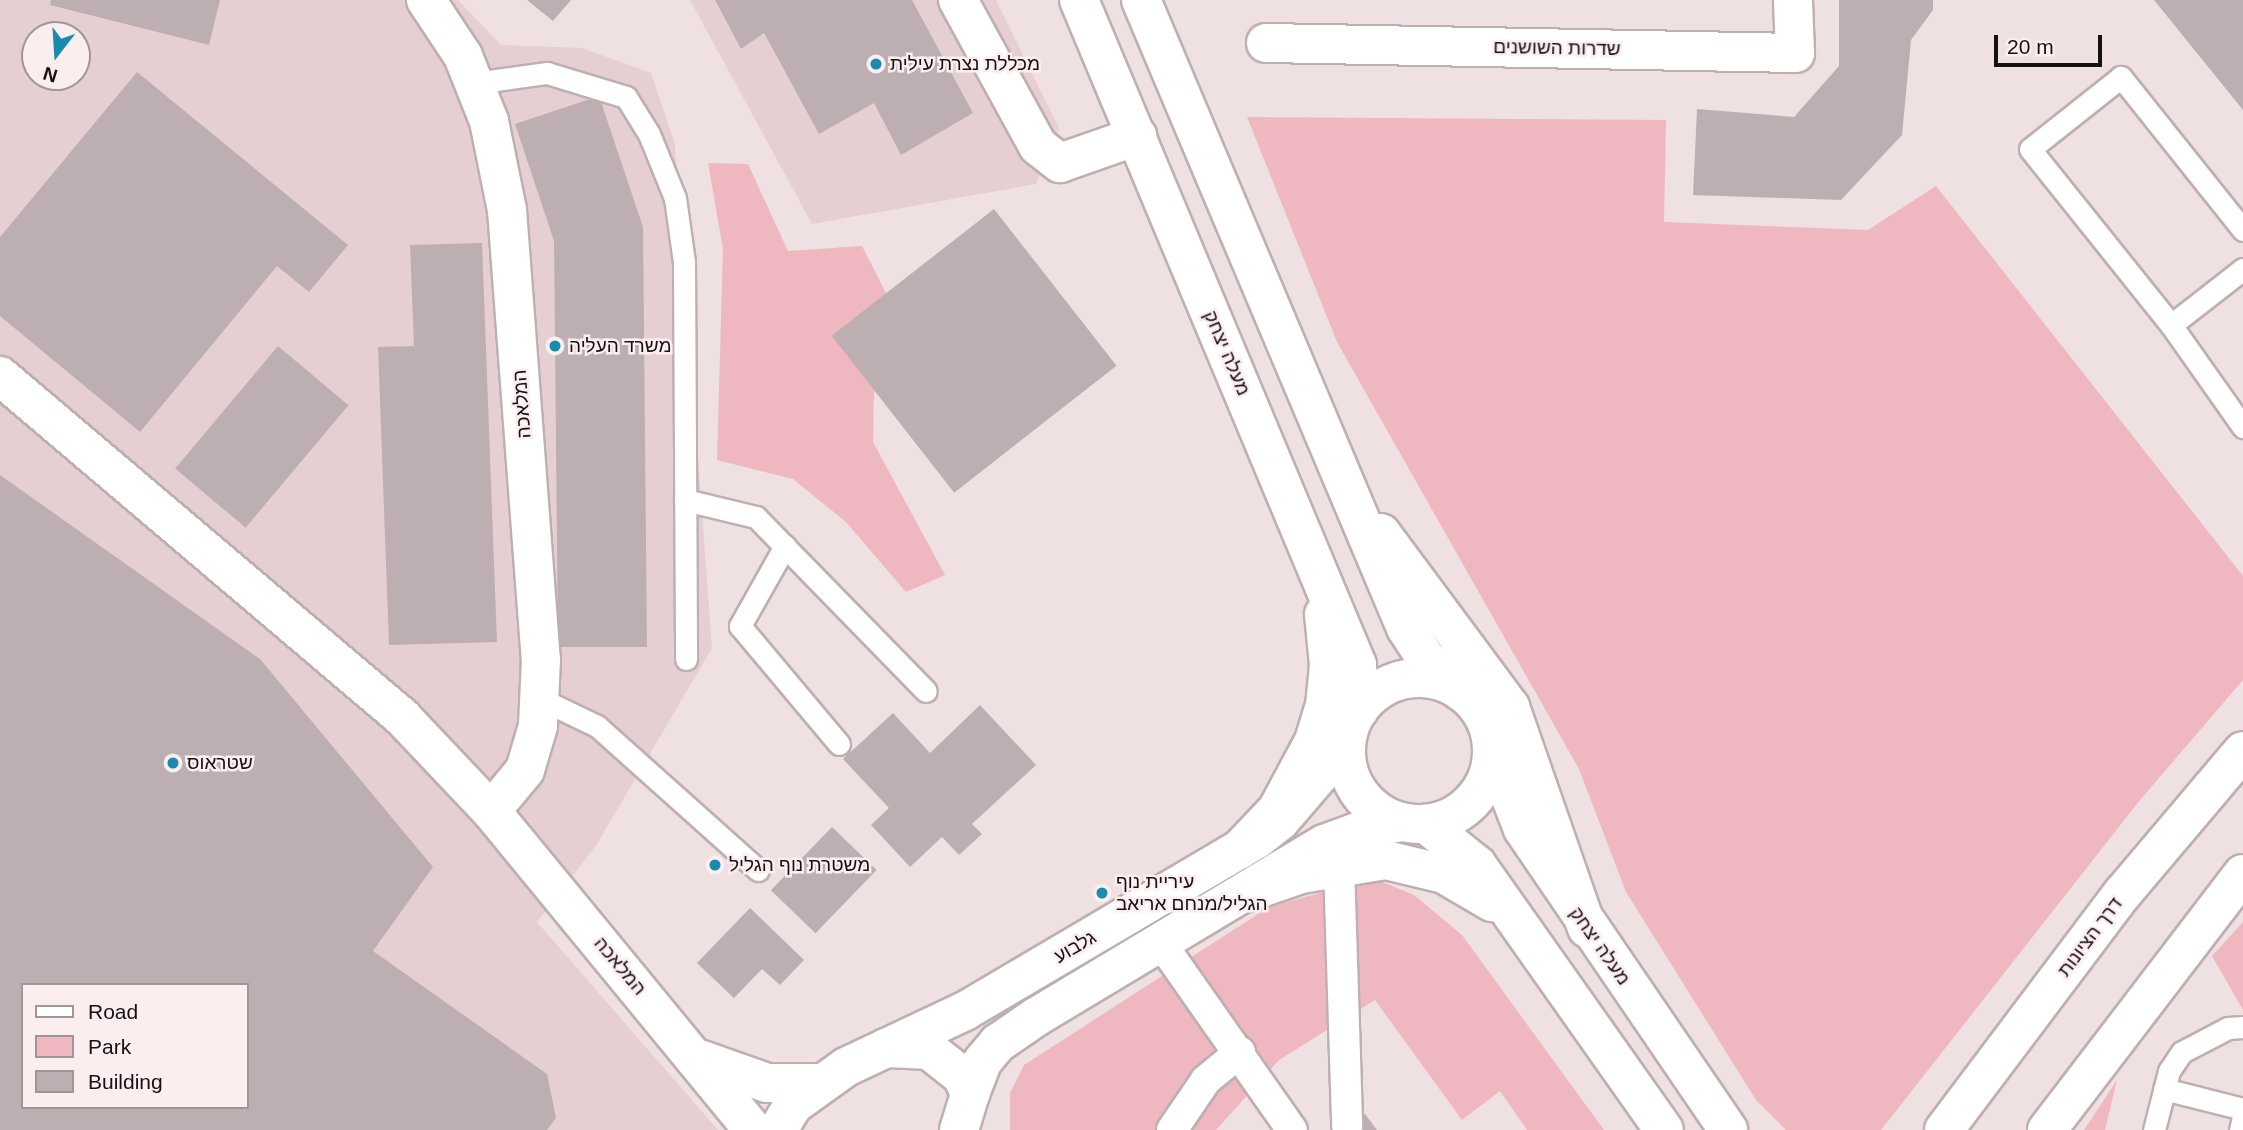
<!DOCTYPE html>
<meta charset="utf-8">
<style>
body{margin:0}
#map{position:relative;width:2243px;height:1130px;overflow:hidden;background:#efe0e2;font-family:Arial,"Noto Sans Hebrew",sans-serif}
div>[style]{position:absolute}
[style*='--x']{left:calc(var(--x)*1px);top:calc(var(--y)*1px);width:calc(var(--w)*1px);rotate:calc(var(--a)*1deg)}
.built>*{inset:0;background:#e6cfd2}
.green>*{inset:0;background:#efb7bf}
.building>*{inset:0;background:#bdafb1;transform-origin:0 0}
.roads{filter:drop-shadow(2px 0 #beafb1) drop-shadow(-2px 0 #beafb1) drop-shadow(0 2px #beafb1) drop-shadow(0 -2px #beafb1)}
.service>*{height:21px;margin:-10.5px;padding:0 10.5px;transform-origin:10.5px;border-radius:10.5px;background:#fff}
.pedestrian>*{height:30px;margin:-15px;padding:0 15px;transform-origin:15px;border-radius:15px;background:#fff}
.minor>*{height:38px;margin:-19px;padding:0 19px;transform-origin:19px;border-radius:19px;background:#fff}
.tertiary>*{height:38px;margin:-19px;padding:0 19px;transform-origin:19px;border-radius:19px;background:#fff}
.secondary>*{height:38px;margin:-19px;padding:0 19px;transform-origin:19px;border-radius:19px;background:#fff}
.secondary>.ring{margin:-19px;padding:0;box-sizing:content-box;background:none;border:38px solid #fff;border-radius:50%}
.trunk>*{height:38px;margin:-19px;padding:0 19px;transform-origin:19px;border-radius:19px;background:#fff}
.dots>*{width:19px;height:19px;translate:-50% -50%;box-sizing:border-box;border:4px solid #fcedef;border-radius:50%}
span{translate:-50% -50%;white-space:nowrap;text-align:center;line-height:1.15;-webkit-text-stroke:5px #fcedef;paint-order:stroke}
.street-label{font-size:19px;color:#161112}
.poi-label{font-size:19px;color:#161112}
.left{translate:0 -50%;text-align:left}
.legend{position:absolute;left:21px;top:983px;width:228px;height:126px;box-sizing:border-box;background:#fcedef;border:2px solid #a09597;margin:0;padding:9px 12px;list-style:none;font-size:21px;color:#161112}
.legend li{display:flex;align-items:center;gap:14px;height:35px}
.legend b{width:35px;border:2px solid #a09597}
.north{position:absolute;left:21px;top:21px;width:70px;height:70px;box-sizing:border-box;background:#fcedef;border:2px solid #a09597;border-radius:50%;rotate:197deg;font-size:19px;font-weight:700;line-height:28px;text-align:center;color:#161112}
.north::after{content:'';display:block;margin:auto;width:24px;height:32px;background:#198baf;clip-path:polygon(50% 0,100% 100%,50% 72%,0 100%)}
.scale{position:absolute;left:1994px;top:35px;width:108px;height:32px;box-sizing:border-box;border:4px solid #161112;border-top:0;padding-left:9px;font-size:21px;line-height:24px;white-space:nowrap;color:#161112;-webkit-text-stroke:5px #fcedef;paint-order:stroke}
</style>
<div id="map">
<div class="built">
<i style="clip-path:polygon(evenodd,0 0,458px 0,501px 45px,582px 48px,651px 73px,675px 144px,712px 648px,597px 844px,537px 922px,718px 1130px,0 1130px,0 0,35px 35px,77px 35px,77px 77px,35px 77px,35px 35px,0 0,23px 985px,247px 985px,247px 1107px,23px 1107px,23px 985px)"></i>
<i style="clip-path:polygon(690px 0,996px 0,1059px 128px,1036px 184px,812px 224px)"></i>
</div>
<div class="green">
<i style="clip-path:polygon(1247px 117px,1666px 120px,1664px 222px,1868px 230px,1936px 186px,2243px 576px,2243px 680px,2140px 800px,1881px 1130px,1786px 1130px,1756px 1100px,1626px 892px,1579px 769px,1337px 342px)"></i>
<i style="clip-path:polygon(708px 163px,748px 164px,788px 251px,862px 246px,909px 338px,885px 364px,874px 392px,873px 442px,945px 575px,906px 592px,846px 522px,793px 479px,717px 460px,723px 249px)"></i>
<i style="clip-path:polygon(1373px 878px,1414px 895px,1462px 935px,1604px 1130px,1527px 1130px,1500px 1091px,1462px 1120px,1375px 1000px,1279px 1060px,1216px 1130px,1010px 1130px,1010px 1093px,1024px 1065px,1269px 907px)"></i>
<i style="clip-path:polygon(2243px 922px,2243px 1010px,2212px 956px)"></i>
<i style="clip-path:polygon(2117px 1080px,2105px 1130px,2084px 1130px)"></i>
</div>
<div class="building">
<i style="clip-path:polygon(51px 0,220px 0,209px 45px,50px 5px)"></i>
<i style="clip-path:polygon(527px 0,571px 0,553px 21px)"></i>
<i style="clip-path:polygon(715px 0,912px 0,973px 113px,901px 155px,874px 103px,819px 134px,764px 33px,741px 49px)"></i>
<i style="clip-path:polygon(1839px 0,1933px 0,1933px 10px,1911px 40px,1902px 135px,1841px 200px,1693px 195px,1697px 109px,1794px 117px,1839px 66px)"></i>
<i style="clip-path:polygon(2154px 0,2243px 0,2243px 110px)"></i>
<i style="clip-path:polygon(137px 72px,348px 245px,309px 292px,277px 266px,140px 432px,0 316px,0 237px)"></i>
<i style="clip-path:polygon(599px 96px,643px 227px,647px 647px,558px 647px,554px 241px,515px 124px)"></i>
<i style="left:994px;top:209px;width:199px;height:206px;rotate:52deg"></i>
<i style="clip-path:polygon(482px 243px,497px 642px,389px 645px,378px 347px,414px 346px,410px 245px)"></i>
<i style="left:278px;top:346px;width:92px;height:160px;rotate:40deg"></i>
<i style="clip-path:polygon(evenodd,0 475px,260px 659px,433px 867px,373px 951px,547px 1074px,556px 1118px,547px 1130px,0 1130px,0 475px,23px 985px,247px 985px,247px 1107px,23px 1107px,23px 985px)"></i>
<i style="clip-path:polygon(980px 705px,1036px 765px,972px 824px,982px 834px,959px 855px,942px 837px,910px 867px,871px 825px,889px 808px,843px 759px,893px 713px,930px 753px)"></i>
<i style="left:832px;top:827px;width:62px;height:88px;rotate:44deg"></i>
<i style="clip-path:polygon(750px 908px,804px 960px,780px 985px,762px 969px,734px 998px,697px 963px)"></i>
<i style="clip-path:polygon(1365px 1114px,1377px 1130px,1343px 1130px)"></i>
</div>
<div class="roads">
<div class="service">
<i style="--x:474;--y:83;--w:74;--a:-7.8"></i>
<i style="--x:547;--y:73;--w:83;--a:16.9"></i>
<i style="--x:626;--y:97;--w:44;--a:58.1"></i>
<i style="--x:649;--y:134;--w:69;--a:67.9"></i>
<i style="--x:675;--y:198;--w:65;--a:82"></i>
<i style="--x:684;--y:262;--w:397;--a:89.7"></i>
<i style="--x:2243;--y:230;--w:196;--a:-128.6"></i>
<i style="--x:2121;--y:77;--w:116;--a:141.6"></i>
<i style="--x:2030;--y:149;--w:226;--a:51.3"></i>
<i style="--x:2171;--y:325;--w:125;--a:54.8"></i>
<i style="--x:2171;--y:325;--w:91;--a:-37.9"></i>
<i style="--x:685;--y:500;--w:73;--a:13.5"></i>
<i style="--x:756;--y:517;--w:243;--a:45.7"></i>
<i style="--x:785;--y:546;--w:92;--a:119.4"></i>
<i style="--x:740;--y:626;--w:154;--a:50"></i>
<i style="--x:539;--y:698;--w:64;--a:25.8"></i>
<i style="--x:597;--y:726;--w:216;--a:41.8"></i>
<i style="--x:2164;--y:1089;--w:81;--a:14.2"></i>
<i style="--x:2154;--y:1130;--w:61;--a:-75.7"></i>
<i style="--x:2169;--y:1071;--w:23;--a:-56"></i>
<i style="--x:2182;--y:1052;--w:52;--a:-27.6"></i>
<i style="--x:2228;--y:1028;--w:15;--a:-4"></i>
<i style="--x:2240;--y:1130;--w:13;--a:-77"></i>
</div>
<div class="pedestrian">
<i style="--x:1339;--y:866;--w:261;--a:88.2"></i>
<i style="--x:1161;--y:943;--w:228;--a:55"></i>
<i style="--x:1172;--y:1130;--w:60;--a:-55.8"></i>
<i style="--x:1206;--y:1080;--w:44;--a:-39.5"></i>
</div>
<div class="minor">
<i style="--x:426;--y:0;--w:67;--a:56.5"></i>
<i style="--x:463;--y:56;--w:70;--a:68.2"></i>
<i style="--x:489;--y:121;--w:91;--a:78.6"></i>
<i style="--x:507;--y:210;--w:450;--a:85.7"></i>
<i style="--x:541;--y:659;--w:67;--a:92.6"></i>
<i style="--x:538;--y:726;--w:46;--a:106.5"></i>
<i style="--x:525;--y:770;--w:53;--a:129.7"></i>
<i style="--x:958;--y:0;--w:166;--a:61.3"></i>
<i style="--x:1038;--y:146;--w:28;--a:38"></i>
<i style="--x:1060;--y:163;--w:82;--a:-19.3"></i>
<i style="--x:1266;--y:43;--w:529;--a:1.08"></i>
<i style="--x:1795;--y:53;--w:53;--a:-92.2"></i>
<i style="--x:0;--y:376;--w:527;--a:40.31"></i>
<i style="--x:402;--y:717;--w:129;--a:46.6"></i>
<i style="--x:491;--y:811;--w:413;--a:50.6"></i>
<i style="--x:702;--y:1060;--w:69;--a:19.5"></i>
<i style="--x:767;--y:1083;--w:54;--a:0"></i>
</div>
<div class="tertiary">
<i style="--x:886;--y:1048;--w:43;--a:2.7"></i>
<i style="--x:929;--y:1050;--w:42;--a:38.2"></i>
<i style="--x:962;--y:1076;--w:20;--a:66"></i>
<i style="--x:970;--y:1094;--w:38;--a:107"></i>
<i style="--x:970;--y:1094;--w:34;--a:-69"></i>
<i style="--x:982;--y:1062;--w:25;--a:-50"></i>
<i style="--x:998;--y:1043;--w:46;--a:-34.4"></i>
<i style="--x:1036;--y:1017;--w:336;--a:-31"></i>
<i style="--x:1324;--y:844;--w:47;--a:-20"></i>
<i style="--x:1368;--y:828;--w:34;--a:-10"></i>
<i style="--x:778;--y:1130;--w:29;--a:-59"></i>
<i style="--x:793;--y:1105;--w:65;--a:-35.6"></i>
<i style="--x:846;--y:1067;--w:132;--a:-25.2"></i>
<i style="--x:965;--y:1011;--w:339;--a:-30.5"></i>
<i style="--x:1257;--y:839;--w:29;--a:-38"></i>
<i style="--x:1280;--y:821;--w:101;--a:-49.4"></i>
</div>
<div class="secondary">
<i style="--x:1079;--y:0;--w:721;--a:67.31"></i>
<i style="--x:1357;--y:665;--w:45;--a:87.5"></i>
<i style="--x:1141;--y:0;--w:682;--a:67.12"></i>
<i style="--x:1406;--y:628;--w:35;--a:57"></i>
<i style="--x:1425;--y:657;--w:49;--a:44.2"></i>
<i style="--x:1381;--y:533;--w:217;--a:53.4"></i>
<i style="--x:1510;--y:707;--w:234;--a:70.8"></i>
<i class="ring" style="left:1346px;top:678px;width:108px;height:108px"></i>
<i style="--x:1492;--y:750;--w:85;--a:68.6"></i>
<i style="--x:1523;--y:829;--w:364;--a:55.7"></i>
<i style="--x:1426;--y:824;--w:65;--a:38.8"></i>
<i style="--x:1477;--y:865;--w:324;--a:54.8"></i>
<i style="--x:1239;--y:850;--w:55;--a:-46.5"></i>
<i style="--x:1277;--y:810;--w:78;--a:-61.8"></i>
<i style="--x:1314;--y:741;--w:37;--a:-73"></i>
<i style="--x:1325;--y:706;--w:41;--a:-84.4"></i>
<i style="--x:1329;--y:665;--w:51;--a:-95.6"></i>
<i style="--x:1249;--y:892;--w:55;--a:-19.1"></i>
<i style="--x:1301;--y:874;--w:86;--a:-9.4"></i>
<i style="--x:1386;--y:860;--w:60;--a:13.6"></i>
<i style="--x:1444;--y:874;--w:56;--a:30.3"></i>
</div>
<div class="trunk">
<i style="--x:1944;--y:1130;--w:296;--a:-53"></i>
<i style="--x:2122;--y:894;--w:187;--a:-49.8"></i>
<i style="--x:2047;--y:1130;--w:322;--a:-52.6"></i>
</div>
</div>
<div class="dots">
<i style="left:876px;top:64px;background:#198baf"></i>
<i style="left:555px;top:346px;background:#198baf"></i>
<i style="left:173px;top:763px;background:#198baf"></i>
<i style="left:715px;top:865px;background:#198baf"></i>
<i style="left:1102px;top:893px;background:#198baf"></i>
</div>
<div class="street-label">
<span style="left:1557px;top:48px;rotate:1deg">שדרות השושנים</span>
<span style="left:1227px;top:353px;rotate:67deg">מעלה יצחק</span>
<span style="left:522px;top:404px;rotate:-94deg">המלאכה</span>
<span style="left:2090px;top:937px;rotate:-53deg">דרך הציונות</span>
<span style="left:1600px;top:946px;rotate:55deg">מעלה יצחק</span>
<span style="left:1075px;top:947px;rotate:-30deg">גלבוע</span>
<span style="left:620px;top:966px;rotate:50deg">המלאכה</span>
</div>
<div class="poi-label">
<span class="left" style="left:890px;top:64px">מכללת נצרת עילית</span>
<span class="left" style="left:569px;top:346px">משרד העליה</span>
<span class="left" style="left:187px;top:763px">שטראוס</span>
<span class="left" style="left:729px;top:865px">משטרת נוף הגליל</span>
<span class="left" style="left:1116px;top:893px">עיריית נוף<br>הגליל/מנחם אריאב</span>
</div>
<ul class="legend">
<li><b style="height:9px;background:#fff"></b>Road</li>
<li><b style="height:19px;background:#efb7bf"></b>Park</li>
<li><b style="height:19px;background:#bdafb1"></b>Building</li>
</ul>
<div class="north">N</div>
<div class="scale">20 m</div>
</div>
